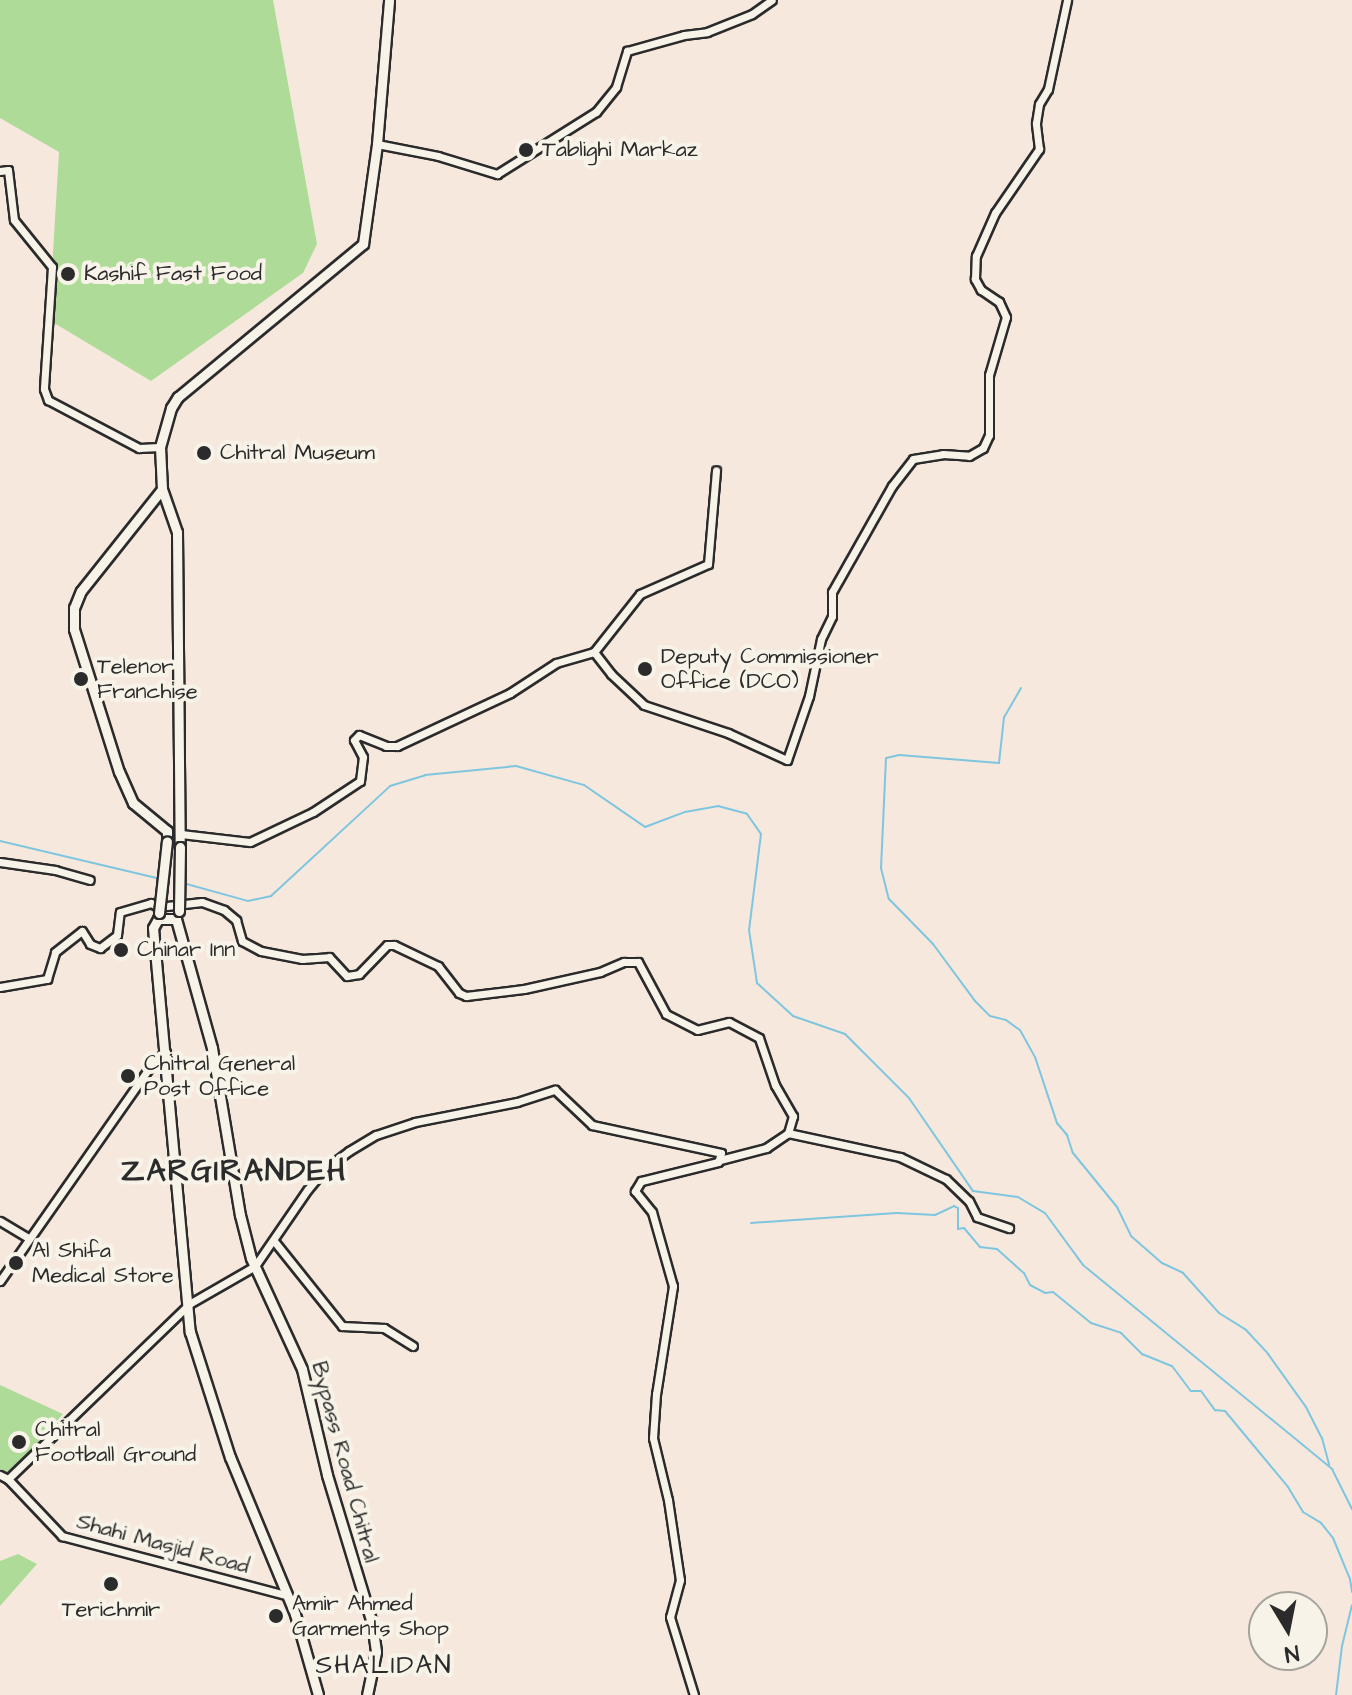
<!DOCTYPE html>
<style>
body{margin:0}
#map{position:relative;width:1352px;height:1695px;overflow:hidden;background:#f7e8de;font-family:"Architects Daughter",sans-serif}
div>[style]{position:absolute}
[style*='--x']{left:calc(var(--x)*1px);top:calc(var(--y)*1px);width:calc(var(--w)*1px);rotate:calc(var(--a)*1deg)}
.green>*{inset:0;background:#afdb99}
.stream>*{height:2px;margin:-1px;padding:0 1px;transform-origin:1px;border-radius:1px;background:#7ec6df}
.roads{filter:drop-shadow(2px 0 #2b2b2b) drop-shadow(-2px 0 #2b2b2b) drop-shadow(0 2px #2b2b2b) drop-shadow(0 -2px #2b2b2b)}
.street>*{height:7px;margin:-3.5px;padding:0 3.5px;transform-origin:3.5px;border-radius:3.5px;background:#f7f3e8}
.secondary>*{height:9px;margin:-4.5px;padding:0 4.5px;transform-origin:4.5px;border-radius:4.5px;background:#f7f3e8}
.bridges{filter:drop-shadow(2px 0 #2b2b2b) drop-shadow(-2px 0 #2b2b2b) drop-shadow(0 2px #2b2b2b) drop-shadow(0 -2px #2b2b2b)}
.secondary-bridge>*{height:9px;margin:-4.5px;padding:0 4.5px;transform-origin:4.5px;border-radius:4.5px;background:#f7f3e8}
.dots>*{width:22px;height:22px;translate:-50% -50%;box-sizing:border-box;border:4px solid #f7f3e8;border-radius:50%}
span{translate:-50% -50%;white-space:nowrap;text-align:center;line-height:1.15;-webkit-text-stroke:8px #f7f3e8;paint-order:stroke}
.poi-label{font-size:22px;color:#2b2b2b}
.left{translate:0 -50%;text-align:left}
.street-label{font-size:22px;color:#2b2b2b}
.quarter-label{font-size:26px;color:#2b2b2b;letter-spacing:2px}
.district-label{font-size:30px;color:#2b2b2b;font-weight:700;letter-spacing:2px}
.north{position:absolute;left:1248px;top:1591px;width:80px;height:80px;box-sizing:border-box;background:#f7f3e8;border:2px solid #a5a39c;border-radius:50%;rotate:170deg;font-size:22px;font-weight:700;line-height:32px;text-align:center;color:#2b2b2b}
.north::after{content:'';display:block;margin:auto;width:28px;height:36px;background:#2b2b2b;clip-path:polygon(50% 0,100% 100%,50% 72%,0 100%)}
</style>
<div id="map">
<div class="green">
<i style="clip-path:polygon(0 0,273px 0,317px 244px,303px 273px,151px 381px,49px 320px,59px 152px,0 118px)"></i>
<i style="clip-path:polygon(0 1385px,63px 1414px,10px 1473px,0 1469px)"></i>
<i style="clip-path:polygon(18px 1554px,37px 1564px,0 1606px,0 1561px)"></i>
</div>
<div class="stream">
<i style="--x:1021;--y:688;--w:34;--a:120"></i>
<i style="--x:1004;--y:717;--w:46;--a:96.2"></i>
<i style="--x:999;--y:763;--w:100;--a:-175.4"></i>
<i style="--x:899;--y:755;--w:13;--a:167"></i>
<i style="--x:886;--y:758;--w:110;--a:92.6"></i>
<i style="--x:881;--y:868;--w:32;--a:76"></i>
<i style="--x:889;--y:899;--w:63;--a:45.6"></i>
<i style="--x:933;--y:944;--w:71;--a:53.6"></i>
<i style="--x:975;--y:1001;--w:21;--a:45"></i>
<i style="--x:990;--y:1016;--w:16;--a:14"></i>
<i style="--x:1006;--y:1020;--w:17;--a:36"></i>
<i style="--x:1020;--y:1030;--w:31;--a:61"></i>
<i style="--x:1035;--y:1057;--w:70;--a:71.6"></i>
<i style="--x:1057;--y:1123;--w:16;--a:50"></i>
<i style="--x:1067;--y:1135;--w:19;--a:72"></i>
<i style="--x:1073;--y:1153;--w:70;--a:50.8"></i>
<i style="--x:1117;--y:1207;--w:32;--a:64"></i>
<i style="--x:1131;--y:1236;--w:41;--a:41.1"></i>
<i style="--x:1162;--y:1263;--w:23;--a:25"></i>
<i style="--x:1183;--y:1273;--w:54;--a:48"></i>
<i style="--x:1219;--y:1313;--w:32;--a:32"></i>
<i style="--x:1246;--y:1330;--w:33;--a:47"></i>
<i style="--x:1268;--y:1354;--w:65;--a:54.4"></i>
<i style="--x:1306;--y:1407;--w:35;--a:63"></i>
<i style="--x:1322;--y:1438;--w:28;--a:75"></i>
<i style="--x:0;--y:841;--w:161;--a:13.3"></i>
<i style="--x:183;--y:883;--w:67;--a:15.5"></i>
<i style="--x:248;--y:901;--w:24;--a:-12"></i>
<i style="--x:271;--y:896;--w:162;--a:-42.7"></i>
<i style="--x:390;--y:786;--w:37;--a:-17"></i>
<i style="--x:425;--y:775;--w:91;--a:-5.6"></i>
<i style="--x:516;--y:766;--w:71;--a:15.6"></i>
<i style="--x:584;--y:785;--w:74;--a:34.5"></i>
<i style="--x:645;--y:827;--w:43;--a:-20.6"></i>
<i style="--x:685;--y:812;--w:34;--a:-10"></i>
<i style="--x:718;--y:806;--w:30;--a:15"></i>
<i style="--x:747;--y:814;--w:24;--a:55"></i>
<i style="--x:761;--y:834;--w:97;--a:97.1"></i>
<i style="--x:749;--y:930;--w:54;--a:81.4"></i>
<i style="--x:757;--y:983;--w:49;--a:42.5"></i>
<i style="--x:793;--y:1016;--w:55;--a:19.1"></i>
<i style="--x:845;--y:1034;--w:91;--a:45"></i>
<i style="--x:909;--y:1098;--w:113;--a:55.5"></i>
<i style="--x:973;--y:1191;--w:45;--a:7.6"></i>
<i style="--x:1018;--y:1197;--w:31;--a:31"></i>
<i style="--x:1045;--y:1213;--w:64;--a:53.8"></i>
<i style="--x:1083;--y:1265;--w:322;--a:39.3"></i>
<i style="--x:1332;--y:1469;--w:45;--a:63.4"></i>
<i style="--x:751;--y:1223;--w:146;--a:-3.9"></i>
<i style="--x:897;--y:1213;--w:38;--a:3"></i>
<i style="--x:935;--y:1215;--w:21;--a:-25"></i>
<i style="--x:954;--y:1206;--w:4;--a:27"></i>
<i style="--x:958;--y:1208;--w:21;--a:90"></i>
<i style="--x:958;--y:1229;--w:6;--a:-9"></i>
<i style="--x:964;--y:1228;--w:25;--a:50"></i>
<i style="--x:980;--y:1247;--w:17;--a:7"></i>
<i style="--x:997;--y:1249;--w:36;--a:42"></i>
<i style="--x:1024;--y:1273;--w:13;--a:63"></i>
<i style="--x:1030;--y:1285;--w:17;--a:28"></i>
<i style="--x:1045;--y:1293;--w:8;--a:-7"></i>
<i style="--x:1053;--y:1292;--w:49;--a:39.2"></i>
<i style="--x:1091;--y:1323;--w:32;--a:18"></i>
<i style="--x:1121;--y:1333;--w:30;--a:45"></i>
<i style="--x:1142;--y:1354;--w:32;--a:22"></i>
<i style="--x:1172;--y:1366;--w:31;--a:53"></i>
<i style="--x:1191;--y:1391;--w:10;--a:0"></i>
<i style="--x:1201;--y:1391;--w:24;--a:54"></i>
<i style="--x:1215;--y:1410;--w:10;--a:6"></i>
<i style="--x:1225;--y:1411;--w:99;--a:50.3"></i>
<i style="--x:1288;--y:1487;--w:29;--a:59"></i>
<i style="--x:1303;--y:1512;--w:21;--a:31"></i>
<i style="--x:1321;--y:1523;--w:19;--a:51"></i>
<i style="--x:1333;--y:1538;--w:44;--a:67.5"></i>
<i style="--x:1350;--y:1579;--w:13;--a:81"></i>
<i style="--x:1336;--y:1695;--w:49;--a:-83"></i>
<i style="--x:1342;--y:1646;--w:42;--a:-76.3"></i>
</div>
<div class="roads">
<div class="street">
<i style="--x:377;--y:144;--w:62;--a:11.1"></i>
<i style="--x:438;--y:156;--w:62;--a:17"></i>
<i style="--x:497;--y:174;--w:117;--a:-32.1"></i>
<i style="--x:596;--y:112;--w:32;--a:-51"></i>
<i style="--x:616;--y:87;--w:38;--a:-73"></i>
<i style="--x:627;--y:51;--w:59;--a:-15.7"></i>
<i style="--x:684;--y:35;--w:23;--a:-7"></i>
<i style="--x:707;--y:32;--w:48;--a:-21.8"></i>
<i style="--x:752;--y:14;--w:24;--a:-35"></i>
<i style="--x:0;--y:171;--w:8;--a:-7"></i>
<i style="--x:8;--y:170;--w:50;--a:83.2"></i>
<i style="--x:14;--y:220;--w:60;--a:51"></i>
<i style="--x:52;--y:267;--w:122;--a:93.8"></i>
<i style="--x:44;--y:389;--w:12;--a:70"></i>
<i style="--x:48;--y:400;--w:103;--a:27.8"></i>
<i style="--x:139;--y:448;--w:21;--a:-3"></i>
<i style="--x:594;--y:652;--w:74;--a:-51.6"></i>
<i style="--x:640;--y:594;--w:74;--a:-23.8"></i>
<i style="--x:708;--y:564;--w:94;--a:-85.1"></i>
<i style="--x:181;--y:834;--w:69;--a:6.6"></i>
<i style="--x:250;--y:842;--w:70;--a:-25.5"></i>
<i style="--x:313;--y:812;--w:56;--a:-33.4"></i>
<i style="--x:360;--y:781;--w:24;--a:-83"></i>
<i style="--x:363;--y:757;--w:19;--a:-118"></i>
<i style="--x:354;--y:740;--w:7;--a:-45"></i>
<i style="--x:359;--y:735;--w:29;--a:22"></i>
<i style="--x:386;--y:746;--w:11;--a:0"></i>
<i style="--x:397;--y:746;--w:125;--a:-25.1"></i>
<i style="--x:510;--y:693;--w:55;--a:-33.1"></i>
<i style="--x:556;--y:663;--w:40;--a:-16"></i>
<i style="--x:594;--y:652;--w:28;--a:52"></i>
<i style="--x:611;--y:674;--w:45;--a:43.2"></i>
<i style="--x:644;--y:705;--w:89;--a:18.4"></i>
<i style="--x:728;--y:733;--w:65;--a:24.6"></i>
<i style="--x:787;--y:760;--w:68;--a:-71"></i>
<i style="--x:809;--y:696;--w:58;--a:-78.1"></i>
<i style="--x:821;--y:639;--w:25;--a:-64"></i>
<i style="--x:832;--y:616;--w:24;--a:-90"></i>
<i style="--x:832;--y:592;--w:122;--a:-60.5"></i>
<i style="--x:892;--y:486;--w:34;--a:-52"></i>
<i style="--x:913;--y:459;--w:30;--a:-9"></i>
<i style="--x:943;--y:454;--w:26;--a:4"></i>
<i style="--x:969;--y:456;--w:16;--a:-30"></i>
<i style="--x:983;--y:448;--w:14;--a:-65"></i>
<i style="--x:989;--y:435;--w:60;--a:-90"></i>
<i style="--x:989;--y:375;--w:60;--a:-73.7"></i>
<i style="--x:1006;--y:317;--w:17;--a:-115"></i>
<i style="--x:999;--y:302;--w:22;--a:-146"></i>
<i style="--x:981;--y:290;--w:13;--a:-119"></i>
<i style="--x:975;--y:279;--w:23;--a:-88"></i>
<i style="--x:976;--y:256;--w:47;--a:-66.2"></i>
<i style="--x:995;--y:213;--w:78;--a:-55.5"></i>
<i style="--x:1039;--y:149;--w:26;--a:-97"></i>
<i style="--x:1036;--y:123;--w:19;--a:-81"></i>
<i style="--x:1039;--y:104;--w:17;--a:-59"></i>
<i style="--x:1048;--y:89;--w:91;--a:-77.9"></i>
<i style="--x:0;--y:862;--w:56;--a:8.3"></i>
<i style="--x:55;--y:870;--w:36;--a:16"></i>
<i style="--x:0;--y:987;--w:48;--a:-9.7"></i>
<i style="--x:47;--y:979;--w:28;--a:-73"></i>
<i style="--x:55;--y:952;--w:34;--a:-38"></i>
<i style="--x:82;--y:931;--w:15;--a:58"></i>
<i style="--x:90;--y:944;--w:11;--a:22"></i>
<i style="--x:100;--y:948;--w:21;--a:-37"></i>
<i style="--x:117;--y:935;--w:23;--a:-83"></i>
<i style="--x:120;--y:912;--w:32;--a:-16"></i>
<i style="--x:151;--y:903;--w:8;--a:30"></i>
<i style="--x:158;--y:907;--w:44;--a:-6.5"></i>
<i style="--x:202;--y:902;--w:23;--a:20"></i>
<i style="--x:224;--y:910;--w:16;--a:40"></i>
<i style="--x:236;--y:920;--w:22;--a:74"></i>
<i style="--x:242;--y:941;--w:21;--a:28"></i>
<i style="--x:261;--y:951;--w:42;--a:11"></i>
<i style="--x:302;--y:959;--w:27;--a:-4"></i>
<i style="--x:329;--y:957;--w:26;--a:47"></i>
<i style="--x:347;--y:976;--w:12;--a:-9"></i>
<i style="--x:359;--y:974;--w:40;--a:-46"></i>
<i style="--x:387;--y:945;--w:7;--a:0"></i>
<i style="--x:394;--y:945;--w:49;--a:25.5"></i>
<i style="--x:438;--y:966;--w:34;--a:52"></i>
<i style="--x:459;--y:993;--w:8;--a:23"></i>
<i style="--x:466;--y:996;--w:58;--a:-6.9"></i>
<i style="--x:524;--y:989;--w:78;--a:-12.6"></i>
<i style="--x:600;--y:972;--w:26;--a:-23"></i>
<i style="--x:624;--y:962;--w:14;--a:0"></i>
<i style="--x:638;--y:962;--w:59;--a:61.7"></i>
<i style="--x:666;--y:1014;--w:35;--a:27"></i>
<i style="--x:697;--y:1030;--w:33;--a:-14"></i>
<i style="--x:729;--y:1022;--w:34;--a:28"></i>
<i style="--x:759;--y:1038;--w:50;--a:71.2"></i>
<i style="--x:775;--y:1085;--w:36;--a:60"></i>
<i style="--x:793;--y:1116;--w:18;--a:106"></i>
<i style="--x:720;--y:1160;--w:48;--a:-14.6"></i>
<i style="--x:766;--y:1148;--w:27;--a:-34"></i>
<i style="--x:788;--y:1133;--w:115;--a:12.1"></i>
<i style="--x:900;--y:1157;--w:51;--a:25.6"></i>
<i style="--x:946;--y:1179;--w:32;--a:44"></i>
<i style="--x:969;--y:1201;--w:18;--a:63"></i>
<i style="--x:977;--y:1217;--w:34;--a:19"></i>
<i style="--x:0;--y:1221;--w:33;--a:31"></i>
<i style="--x:274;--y:1241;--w:109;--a:51.3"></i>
<i style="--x:342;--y:1326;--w:42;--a:2.7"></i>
<i style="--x:384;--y:1328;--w:34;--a:32"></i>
<i style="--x:0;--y:1281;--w:269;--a:-55"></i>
<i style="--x:154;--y:1061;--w:15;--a:-37"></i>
<i style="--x:0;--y:1475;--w:9;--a:27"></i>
<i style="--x:8;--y:1479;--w:79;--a:46.5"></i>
<i style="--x:62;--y:1536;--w:231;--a:14.8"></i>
<i style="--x:8;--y:1479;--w:252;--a:-44"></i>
<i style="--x:189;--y:1304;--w:76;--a:-29.9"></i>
<i style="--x:255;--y:1266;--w:93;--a:-55.5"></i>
<i style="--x:308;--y:1189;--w:26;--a:-50"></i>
<i style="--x:325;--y:1169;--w:30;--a:-37"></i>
<i style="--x:349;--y:1151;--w:31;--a:-31"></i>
<i style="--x:376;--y:1135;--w:41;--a:-18.4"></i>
<i style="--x:415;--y:1122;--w:104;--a:-11.1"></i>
<i style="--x:517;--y:1102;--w:40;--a:-18"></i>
<i style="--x:555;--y:1090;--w:51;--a:43.4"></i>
<i style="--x:592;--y:1125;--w:132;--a:12.2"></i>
<i style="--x:721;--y:1153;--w:9;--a:108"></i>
<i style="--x:718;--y:1162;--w:79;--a:166.1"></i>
<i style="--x:641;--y:1181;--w:12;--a:121"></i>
<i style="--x:635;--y:1191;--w:27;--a:51"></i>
<i style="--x:652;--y:1212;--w:77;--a:74.2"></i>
<i style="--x:673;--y:1286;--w:109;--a:98.9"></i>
<i style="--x:656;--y:1394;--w:44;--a:93.9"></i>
<i style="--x:653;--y:1438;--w:64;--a:76.4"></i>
<i style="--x:668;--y:1500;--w:81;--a:81.5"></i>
<i style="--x:680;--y:1580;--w:38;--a:105"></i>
<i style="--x:670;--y:1617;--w:82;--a:72.9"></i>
</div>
<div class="secondary">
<i style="--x:162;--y:489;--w:46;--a:70.8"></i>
<i style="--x:177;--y:532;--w:315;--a:89.5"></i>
<i style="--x:167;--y:841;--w:10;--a:-90"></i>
<i style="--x:167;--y:831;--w:44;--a:-140.5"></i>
<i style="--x:133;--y:803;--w:34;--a:-114"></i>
<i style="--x:119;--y:772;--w:150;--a:-107.5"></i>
<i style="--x:74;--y:629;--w:21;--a:-90"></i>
<i style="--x:74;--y:608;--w:18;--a:-68"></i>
<i style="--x:81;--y:591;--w:130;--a:-51.5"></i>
<i style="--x:162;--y:489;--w:42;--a:-92.7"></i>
<i style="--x:160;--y:447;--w:41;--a:-74.2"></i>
<i style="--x:171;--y:408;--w:13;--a:-58"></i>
<i style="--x:178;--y:397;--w:240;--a:-39.6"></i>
<i style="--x:363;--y:244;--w:101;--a:-82"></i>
<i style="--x:377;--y:144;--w:144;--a:-85.2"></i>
<i style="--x:176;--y:919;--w:18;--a:180"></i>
<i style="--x:158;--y:919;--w:10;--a:119"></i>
<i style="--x:153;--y:928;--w:406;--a:84.8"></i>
<i style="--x:190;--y:1332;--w:131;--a:72.3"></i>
<i style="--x:230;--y:1457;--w:170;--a:67.5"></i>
<i style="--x:295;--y:1614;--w:84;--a:74.1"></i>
<i style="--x:176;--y:919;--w:134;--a:74.4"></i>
<i style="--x:212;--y:1048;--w:169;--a:80.5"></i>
<i style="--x:240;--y:1215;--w:44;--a:75.7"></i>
<i style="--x:251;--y:1258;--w:122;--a:65.3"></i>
<i style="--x:302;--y:1369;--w:109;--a:76.7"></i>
<i style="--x:327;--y:1475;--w:155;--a:73.1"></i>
<i style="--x:372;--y:1623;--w:29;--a:82"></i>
<i style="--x:376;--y:1652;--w:44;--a:101.8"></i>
</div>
</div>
<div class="bridges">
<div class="secondary-bridge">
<i style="--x:179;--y:911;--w:64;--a:-89.1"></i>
<i style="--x:159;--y:913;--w:72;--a:-83.7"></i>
</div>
</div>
<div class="dots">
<i style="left:526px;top:150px;background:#2b2b2b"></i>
<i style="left:68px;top:274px;background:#2b2b2b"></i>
<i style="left:204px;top:453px;background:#2b2b2b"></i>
<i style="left:645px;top:669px;background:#2b2b2b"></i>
<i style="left:81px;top:679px;background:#2b2b2b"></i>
<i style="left:121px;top:950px;background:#2b2b2b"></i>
<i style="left:128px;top:1076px;background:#2b2b2b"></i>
<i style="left:16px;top:1263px;background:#2b2b2b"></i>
<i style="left:19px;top:1442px;background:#2b2b2b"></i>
<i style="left:111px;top:1584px;background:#2b2b2b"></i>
<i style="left:276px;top:1616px;background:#2b2b2b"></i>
</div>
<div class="poi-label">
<span class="left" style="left:542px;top:150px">Tablighi Markaz</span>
<span class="left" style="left:84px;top:274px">Kashif Fast Food</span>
<span class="left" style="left:220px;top:453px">Chitral Museum</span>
<span class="left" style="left:661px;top:669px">Deputy Commissioner<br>Office (DCO)</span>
<span class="left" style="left:97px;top:679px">Telenor<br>Franchise</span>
<span class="left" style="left:137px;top:950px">Chinar Inn</span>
<span class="left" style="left:144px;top:1076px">Chitral General<br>Post Office</span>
<span class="left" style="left:32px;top:1263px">Al Shifa<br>Medical Store</span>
<span class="left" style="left:35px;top:1442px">Chitral<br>Football Ground</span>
<span class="left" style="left:292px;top:1616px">Amir Ahmed<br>Garments Shop</span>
<span style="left:111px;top:1610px">Terichmir</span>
</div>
<div class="street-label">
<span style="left:345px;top:1462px;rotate:75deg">Bypass Road Chitral</span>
<span style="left:163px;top:1544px;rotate:15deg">Shahi Masjid Road</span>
</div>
<div class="quarter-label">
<span style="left:384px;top:1666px">SHALIDAN</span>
</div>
<div class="district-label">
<span style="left:234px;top:1171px">ZARGIRANDEH</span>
</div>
<div class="north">N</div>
</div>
